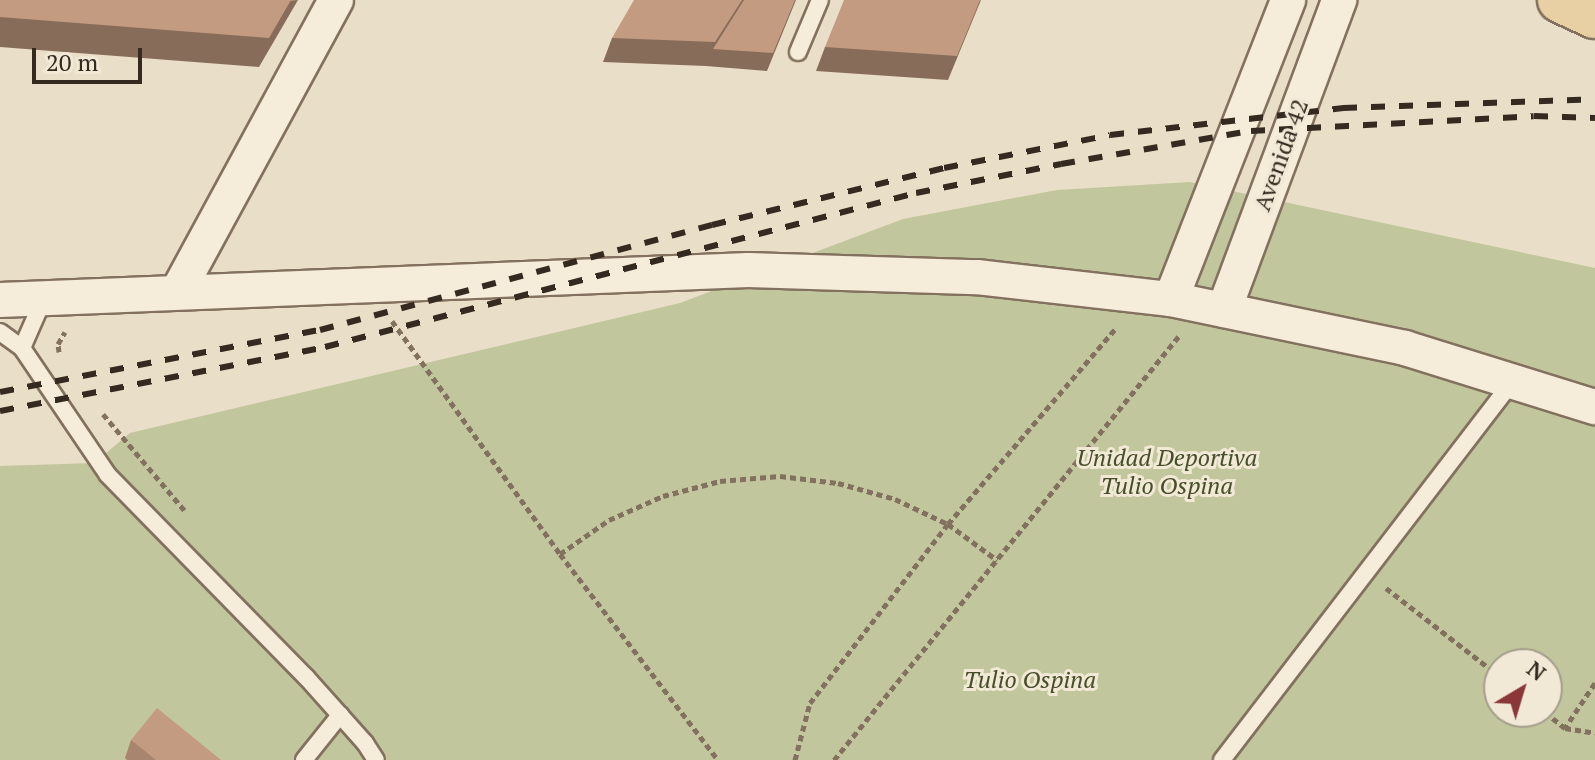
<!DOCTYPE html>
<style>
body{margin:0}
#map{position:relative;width:1595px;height:760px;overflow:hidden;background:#e9dec7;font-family:"PT Serif",serif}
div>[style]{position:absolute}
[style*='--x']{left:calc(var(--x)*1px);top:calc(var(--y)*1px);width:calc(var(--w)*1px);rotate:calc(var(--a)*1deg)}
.green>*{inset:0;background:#c2c69c}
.path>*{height:5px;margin-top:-2.5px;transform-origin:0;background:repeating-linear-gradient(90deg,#83715f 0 6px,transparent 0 10px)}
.roads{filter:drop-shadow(2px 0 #83715f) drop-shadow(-2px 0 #83715f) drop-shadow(0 2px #83715f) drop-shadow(0 -2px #83715f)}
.lane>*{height:16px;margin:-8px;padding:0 8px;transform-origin:8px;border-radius:8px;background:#f5ecd9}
.street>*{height:34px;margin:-17px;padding:0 17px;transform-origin:17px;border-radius:17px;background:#f5ecd9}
.primary>*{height:44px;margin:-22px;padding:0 22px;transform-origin:22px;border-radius:22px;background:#e8d0a4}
.rail>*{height:6px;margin-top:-3px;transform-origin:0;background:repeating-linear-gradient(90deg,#352a20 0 14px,transparent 0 28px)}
.wall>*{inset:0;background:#a8856f}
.shaded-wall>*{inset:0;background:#886c5a}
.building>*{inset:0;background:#c39b81}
span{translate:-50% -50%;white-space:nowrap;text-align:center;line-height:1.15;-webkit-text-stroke:6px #f1e9d6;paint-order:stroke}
.street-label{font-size:24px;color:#352a20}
.park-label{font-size:24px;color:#474f29;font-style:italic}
.north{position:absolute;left:1483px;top:648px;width:80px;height:80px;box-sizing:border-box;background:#f1e9d6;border:2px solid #a69d8d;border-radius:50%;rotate:38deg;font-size:22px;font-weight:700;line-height:32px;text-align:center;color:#352a20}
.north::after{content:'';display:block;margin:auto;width:28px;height:36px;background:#8b3639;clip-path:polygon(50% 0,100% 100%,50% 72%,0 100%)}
.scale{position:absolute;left:32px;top:48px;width:110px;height:36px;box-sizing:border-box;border:4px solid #352a20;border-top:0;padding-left:10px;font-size:24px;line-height:28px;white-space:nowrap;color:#352a20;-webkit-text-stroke:6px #f1e9d6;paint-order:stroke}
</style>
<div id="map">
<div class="green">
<i style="clip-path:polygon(evenodd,1190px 182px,1595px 268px,1595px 760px,0 760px,0 466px,94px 463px,130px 433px,680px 303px,903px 219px,1057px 190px,1190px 182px,1499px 664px,1547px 664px,1547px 712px,1499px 712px,1499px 664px)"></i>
</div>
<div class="path">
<i style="--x:392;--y:321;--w:287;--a:54.2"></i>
<i style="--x:560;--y:554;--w:260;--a:52.5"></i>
<i style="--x:59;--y:352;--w:8;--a:-97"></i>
<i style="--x:58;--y:344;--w:14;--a:-60"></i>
<i style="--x:103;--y:414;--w:126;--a:49.8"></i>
<i style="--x:560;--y:554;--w:60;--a:-34.8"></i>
<i style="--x:609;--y:520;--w:59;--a:-24"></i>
<i style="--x:663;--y:496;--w:59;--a:-14.7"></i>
<i style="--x:720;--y:481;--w:60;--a:-4.8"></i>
<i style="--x:780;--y:476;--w:58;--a:6.9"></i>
<i style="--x:838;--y:483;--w:59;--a:15.7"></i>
<i style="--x:895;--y:499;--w:59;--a:25.3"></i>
<i style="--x:948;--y:524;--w:61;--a:36.3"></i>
<i style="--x:1386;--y:588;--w:143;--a:37.9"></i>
<i style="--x:1595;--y:683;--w:54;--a:123.7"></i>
<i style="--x:1565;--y:728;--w:30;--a:9"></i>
<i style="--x:1545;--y:712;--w:26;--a:39"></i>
<i style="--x:795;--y:760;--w:59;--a:-75.3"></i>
<i style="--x:810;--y:703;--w:226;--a:-52.4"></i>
<i style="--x:948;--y:524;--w:258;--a:-49.4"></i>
<i style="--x:834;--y:760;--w:547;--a:-50.87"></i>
</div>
<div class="roads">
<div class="lane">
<i style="--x:798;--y:52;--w:56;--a:-67.1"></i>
<i style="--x:0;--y:332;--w:27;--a:36"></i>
<i style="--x:22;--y:348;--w:153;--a:55.9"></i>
<i style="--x:108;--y:475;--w:283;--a:45.6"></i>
<i style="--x:306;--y:677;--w:89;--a:48.2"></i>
<i style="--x:365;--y:743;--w:20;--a:57"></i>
<i style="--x:22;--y:348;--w:55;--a:-66.3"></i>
<i style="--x:304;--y:760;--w:58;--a:-51.3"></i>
<i style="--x:1222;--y:760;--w:479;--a:-52.5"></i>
</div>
<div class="street">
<i style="--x:178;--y:291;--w:331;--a:-61.5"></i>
<i style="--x:1171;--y:299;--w:321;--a:-68.6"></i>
<i style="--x:0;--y:300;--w:749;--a:-2.3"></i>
<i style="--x:748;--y:270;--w:229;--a:1.8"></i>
<i style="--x:977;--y:277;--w:195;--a:6.5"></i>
<i style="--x:1171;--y:299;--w:239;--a:11.8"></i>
<i style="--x:1405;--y:348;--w:199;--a:17.3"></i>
<i style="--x:1224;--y:310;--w:331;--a:-69.6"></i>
</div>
<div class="primary">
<i style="--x:1560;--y:0;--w:38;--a:25"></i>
</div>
</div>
<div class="rail">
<i style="--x:0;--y:392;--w:326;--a:-11"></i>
<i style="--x:320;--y:330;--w:406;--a:-15"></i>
<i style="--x:712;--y:225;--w:239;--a:-13.8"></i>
<i style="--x:944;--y:168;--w:169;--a:-11.2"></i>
<i style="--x:1110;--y:135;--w:235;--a:-6.6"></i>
<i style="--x:1343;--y:108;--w:252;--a:-2"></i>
<i style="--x:0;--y:411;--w:331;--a:-11.1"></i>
<i style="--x:325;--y:347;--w:611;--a:-14.61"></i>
<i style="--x:916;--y:193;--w:148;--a:-11.3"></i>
<i style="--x:1061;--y:164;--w:193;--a:-9.9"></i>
<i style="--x:1251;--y:131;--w:283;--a:-3"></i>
<i style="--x:1534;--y:116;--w:61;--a:1.9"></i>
</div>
<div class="wall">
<i style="clip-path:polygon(131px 740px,221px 760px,127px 760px,125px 758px)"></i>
</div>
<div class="shaded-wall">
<i style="clip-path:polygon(298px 0,259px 67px,0 47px,0 17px)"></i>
<i style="clip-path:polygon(742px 0,796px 0,767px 71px,706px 66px,603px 62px,612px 38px)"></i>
<i style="clip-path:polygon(981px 0,948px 80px,816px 71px,825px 47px)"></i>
</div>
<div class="building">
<i style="clip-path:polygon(0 0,291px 0,269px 38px,0 17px)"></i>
<i style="clip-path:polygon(634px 0,742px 0,715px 42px,612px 38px)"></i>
<i style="clip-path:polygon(744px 0,795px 0,773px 53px,713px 49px)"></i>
<i style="clip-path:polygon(844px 0,980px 0,957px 56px,825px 47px)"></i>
<i style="clip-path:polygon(157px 708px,221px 760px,156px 760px,131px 740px)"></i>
</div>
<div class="street-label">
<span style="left:1281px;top:155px;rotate:-70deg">Avenida 42</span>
</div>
<div class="park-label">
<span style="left:1167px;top:472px">Unidad Deportiva<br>Tulio Ospina</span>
<span style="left:1030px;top:680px">Tulio Ospina</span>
</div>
<div class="north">N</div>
<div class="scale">20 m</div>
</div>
